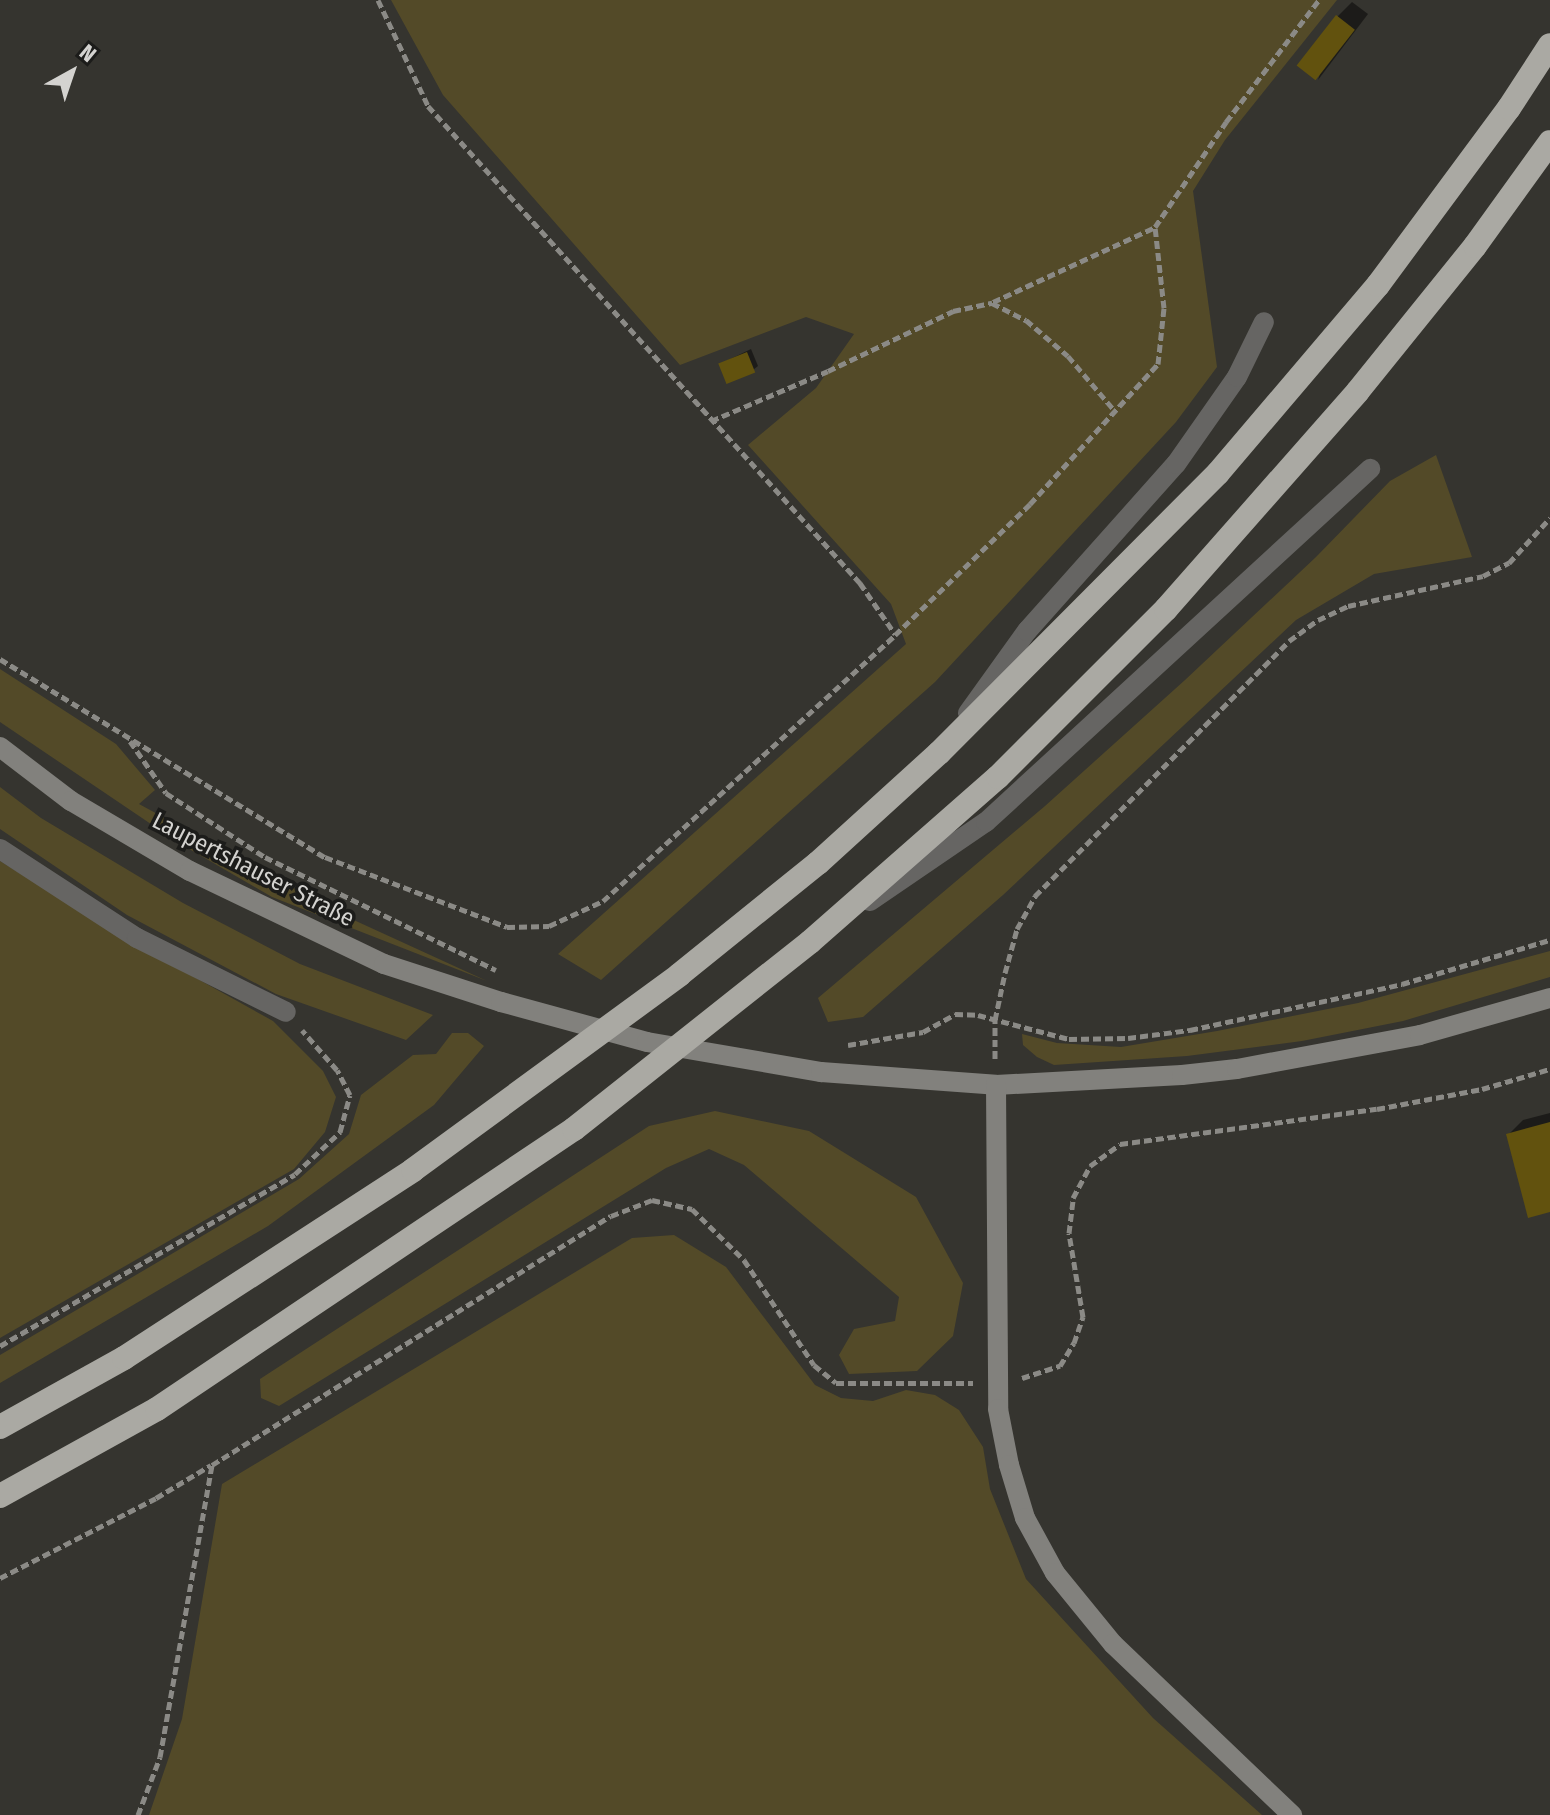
<!DOCTYPE html>
<meta charset="utf-8">
<style>
body{margin:0}
#map{position:relative;width:1550px;height:1815px;overflow:hidden;background:#35342f;font-family:"Fira Sans Condensed",sans-serif}
div>[style]{position:absolute}
[style*='--x']{left:calc(var(--x)*1px);top:calc(var(--y)*1px);width:calc(var(--w)*1px);rotate:calc(var(--a)*1deg)}
.green>*{inset:0;background:#534a28}
.shadow>*{inset:0;background:#0007}
.building>*{inset:0;background:#62520e;transform-origin:0 0}
.path>*{height:5px;margin-top:-2.5px;transform-origin:0;background:repeating-linear-gradient(90deg,#8b8a86 0 8px,transparent 0 12px)}
.lane>*{height:20px;margin:-10px;padding:0 10px;transform-origin:10px;border-radius:10px;background:#666563}
.secondary>*{height:20px;margin:-10px;padding:0 10px;transform-origin:10px;border-radius:10px;background:#82817d}
.highway>*{height:24px;margin:-12px;padding:0 12px;transform-origin:12px;border-radius:12px;background:#aaa9a3}
span{translate:-50% -50%;white-space:nowrap;text-align:center;line-height:1.15;-webkit-text-stroke:7px #1c1c1a;paint-order:stroke}
.street-label{font-size:24px;color:#d4d3d0}
.north{position:absolute;left:32px;top:32px;width:80px;height:80px;-webkit-text-stroke:6px #1c1c1a;paint-order:stroke;rotate:40deg;font-size:22px;font-weight:700;line-height:32px;text-align:center;color:#d4d3d0}
.north::after{content:'';display:block;margin:auto;width:28px;height:36px;background:#d4d3d0;clip-path:polygon(50% 0,100% 100%,50% 72%,0 100%)}
</style>
<div id="map">
<div class="green">
<i style="clip-path:polygon(391px 0,1337px 0,1225px 140px,1193px 191px,1217px 367px,1176px 422px,935px 682px,601px 980px,558px 954px,906px 644px,891px 604px,748px 445px,816px 388px,854px 334px,806px 317px,680px 365px,443px 95px)"></i>
<i style="clip-path:polygon(1436px 455px,1472px 557px,1374px 574px,1296px 620px,1003px 895px,863px 1017px,828px 1022px,818px 998px,1045px 806px,1185px 680px,1316px 557px,1390px 481px)"></i>
<i style="clip-path:polygon(0 669px,116px 744px,155px 790px,139px 804px,345px 916px,487px 981px,272px 897px,179px 843px,0 722px)"></i>
<i style="clip-path:polygon(0 787px,41px 818px,183px 903px,300px 964px,433px 1015px,406px 1040px,276px 994px,127px 915px,0 829px)"></i>
<i style="clip-path:polygon(0 861px,126px 939px,273px 1021px,323px 1071px,336px 1097px,325px 1132px,294px 1169px,0 1338px)"></i>
<i style="clip-path:polygon(1550px 951px,1550px 977px,1403px 1021px,1302px 1041px,1187px 1056px,1054px 1065px,1037px 1057px,1023px 1045px,1022px 1034px,1057px 1043px,1121px 1047px,1217px 1031px,1358px 1003px)"></i>
<i style="clip-path:polygon(452px 1033px,468px 1033px,484px 1046px,434px 1105px,268px 1226px,0 1383px,0 1355px,299px 1179px,349px 1134px,361px 1095px,413px 1055px,436px 1054px)"></i>
<i style="clip-path:polygon(715px 1111px,809px 1131px,916px 1197px,963px 1283px,953px 1336px,917px 1371px,849px 1374px,839px 1355px,854px 1329px,895px 1321px,899px 1297px,744px 1165px,709px 1149px,666px 1168px,279px 1406px,261px 1398px,260px 1379px,649px 1126px)"></i>
<i style="clip-path:polygon(674px 1235px,726px 1267px,815px 1385px,841px 1398px,873px 1401px,906px 1390px,935px 1395px,959px 1410px,983px 1447px,990px 1489px,1026px 1579px,1153px 1718px,1262px 1815px,149px 1815px,182px 1719px,222px 1484px,632px 1238px)"></i>
</div>
<div class="shadow">
<i style="clip-path:polygon(1352px 2px,1368px 14px,1318px 80px,1338px 16px)"></i>
<i style="clip-path:polygon(751px 349px,758px 366px,753px 370px,720px 364px)"></i>
<i style="clip-path:polygon(1550px 1113px,1550px 1210px,1509px 1134px,1523px 1120px)"></i>
</div>
<div class="building">
<i style="left:1336px;top:15px;width:24px;height:64px;rotate:38deg"></i>
<i style="left:747px;top:352px;width:22px;height:31px;rotate:68deg"></i>
<i style="clip-path:polygon(1550px 1122px,1550px 1212px,1528px 1218px,1506px 1134px)"></i>
</div>
<div class="path">
<i style="--x:378;--y:0;--w:117;--a:64.7"></i>
<i style="--x:428;--y:106;--w:644;--a:47.83"></i>
<i style="--x:860;--y:583;--w:62;--a:55.5"></i>
<i style="--x:993;--y:302;--w:179;--a:-24.8"></i>
<i style="--x:1155;--y:227;--w:127;--a:-55.9"></i>
<i style="--x:1226;--y:122;--w:153;--a:-52.7"></i>
<i style="--x:711;--y:421;--w:127;--a:-23.1"></i>
<i style="--x:828;--y:371;--w:139;--a:-25.6"></i>
<i style="--x:953;--y:311;--w:40;--a:-12"></i>
<i style="--x:992;--y:303;--w:38;--a:27"></i>
<i style="--x:1026;--y:320;--w:55;--a:40.6"></i>
<i style="--x:1068;--y:356;--w:72;--a:49.5"></i>
<i style="--x:0;--y:659;--w:381;--a:31.4"></i>
<i style="--x:325;--y:857;--w:195;--a:21"></i>
<i style="--x:507;--y:927;--w:42;--a:-1.4"></i>
<i style="--x:549;--y:926;--w:60;--a:-24.8"></i>
<i style="--x:603;--y:901;--w:395;--a:-42.3"></i>
<i style="--x:895;--y:635;--w:188;--a:-44.1"></i>
<i style="--x:1030;--y:504;--w:190;--a:-47.6"></i>
<i style="--x:1158;--y:364;--w:56;--a:-83.9"></i>
<i style="--x:1164;--y:308;--w:81;--a:-96.3"></i>
<i style="--x:130;--y:741;--w:63;--a:55.3"></i>
<i style="--x:166;--y:793;--w:118;--a:32.9"></i>
<i style="--x:265;--y:857;--w:257;--a:26.1"></i>
<i style="--x:848;--y:1045;--w:76;--a:-9.8"></i>
<i style="--x:923;--y:1032;--w:37;--a:-29"></i>
<i style="--x:955;--y:1014;--w:23;--a:2"></i>
<i style="--x:978;--y:1015;--w:94;--a:14.8"></i>
<i style="--x:1069;--y:1039;--w:59;--a:-1"></i>
<i style="--x:1128;--y:1038;--w:63;--a:-7.4"></i>
<i style="--x:1190;--y:1030;--w:217;--a:-12.2"></i>
<i style="--x:1402;--y:984;--w:154;--a:-16.6"></i>
<i style="--x:995;--y:1059;--w:39;--a:-90"></i>
<i style="--x:995;--y:1020;--w:48;--a:-78"></i>
<i style="--x:1005;--y:973;--w:46;--a:-74.7"></i>
<i style="--x:1017;--y:929;--w:38;--a:-61"></i>
<i style="--x:1035;--y:896;--w:360;--a:-45.1"></i>
<i style="--x:1289;--y:641;--w:36;--a:-36"></i>
<i style="--x:1318;--y:620;--w:33;--a:-25"></i>
<i style="--x:1348;--y:606;--w:138;--a:-12.5"></i>
<i style="--x:1483;--y:576;--w:29;--a:-27"></i>
<i style="--x:1509;--y:563;--w:61;--a:-47.7"></i>
<i style="--x:0;--y:1346;--w:341;--a:-30.2"></i>
<i style="--x:295;--y:1174;--w:62;--a:-43"></i>
<i style="--x:340;--y:1132;--w:38;--a:-75"></i>
<i style="--x:350;--y:1095;--w:28;--a:-117"></i>
<i style="--x:337;--y:1070;--w:53;--a:-131.2"></i>
<i style="--x:1022;--y:1378;--w:40;--a:-18"></i>
<i style="--x:1060;--y:1366;--w:27;--a:-59"></i>
<i style="--x:1074;--y:1343;--w:28;--a:-71"></i>
<i style="--x:1083;--y:1317;--w:85;--a:-99.5"></i>
<i style="--x:1069;--y:1233;--w:35;--a:-83"></i>
<i style="--x:1073;--y:1198;--w:36;--a:-62"></i>
<i style="--x:1090;--y:1166;--w:37;--a:-36"></i>
<i style="--x:1120;--y:1144;--w:259;--a:-7.8"></i>
<i style="--x:1377;--y:1109;--w:107;--a:-10.8"></i>
<i style="--x:1482;--y:1089;--w:71;--a:-16.4"></i>
<i style="--x:0;--y:1578;--w:175;--a:-27.1"></i>
<i style="--x:156;--y:1498;--w:64;--a:-31"></i>
<i style="--x:138;--y:1815;--w:62;--a:-69.2"></i>
<i style="--x:160;--y:1757;--w:297;--a:-79.9"></i>
<i style="--x:212;--y:1465;--w:470;--a:-32"></i>
<i style="--x:611;--y:1216;--w:44;--a:-21.3"></i>
<i style="--x:652;--y:1200;--w:41;--a:12.7"></i>
<i style="--x:692;--y:1209;--w:73;--a:44.4"></i>
<i style="--x:744;--y:1260;--w:126;--a:56.3"></i>
<i style="--x:814;--y:1365;--w:28;--a:39"></i>
<i style="--x:836;--y:1383;--w:137;--a:0"></i>
</div>
<div class="lane">
<i style="--x:968;--y:713;--w:101;--a:-54.3"></i>
<i style="--x:1027;--y:631;--w:224;--a:-48.3"></i>
<i style="--x:1176;--y:464;--w:106;--a:-55"></i>
<i style="--x:1237;--y:377;--w:61;--a:-63.9"></i>
<i style="--x:0;--y:849;--w:163;--a:33"></i>
<i style="--x:137;--y:938;--w:166;--a:26.4"></i>
<i style="--x:870;--y:901;--w:140;--a:-34.3"></i>
<i style="--x:986;--y:822;--w:522;--a:-42.59"></i>
</div>
<div class="secondary">
<i style="--x:0;--y:747;--w:89;--a:37.3"></i>
<i style="--x:71;--y:801;--w:138;--a:30.5"></i>
<i style="--x:190;--y:871;--w:215;--a:25.6"></i>
<i style="--x:384;--y:964;--w:123;--a:18"></i>
<i style="--x:501;--y:1002;--w:151;--a:15.3"></i>
<i style="--x:647;--y:1042;--w:177;--a:9.8"></i>
<i style="--x:821;--y:1072;--w:175;--a:4.2"></i>
<i style="--x:996;--y:1085;--w:186;--a:-3.1"></i>
<i style="--x:1182;--y:1075;--w:55;--a:-6.2"></i>
<i style="--x:1237;--y:1069;--w:186;--a:-10.5"></i>
<i style="--x:1420;--y:1035;--w:135;--a:-15.9"></i>
<i style="--x:996;--y:1085;--w:324;--a:89.6"></i>
<i style="--x:998;--y:1409;--w:57;--a:78.9"></i>
<i style="--x:1009;--y:1465;--w:55;--a:73.2"></i>
<i style="--x:1025;--y:1518;--w:63;--a:61.4"></i>
<i style="--x:1055;--y:1573;--w:92;--a:50.8"></i>
<i style="--x:1113;--y:1644;--w:248;--a:43.7"></i>
</div>
<div class="highway">
<i style="--x:0;--y:1427;--w:142;--a:-29.1"></i>
<i style="--x:124;--y:1358;--w:345;--a:-33"></i>
<i style="--x:413;--y:1170;--w:330;--a:-36.2"></i>
<i style="--x:679;--y:975;--w:179;--a:-38.9"></i>
<i style="--x:818;--y:863;--w:164;--a:-42.3"></i>
<i style="--x:939;--y:753;--w:395;--a:-45.1"></i>
<i style="--x:1218;--y:473;--w:247;--a:-49.6"></i>
<i style="--x:1378;--y:285;--w:220;--a:-53.5"></i>
<i style="--x:1509;--y:108;--w:75;--a:-56.9"></i>
<i style="--x:0;--y:1496;--w:179;--a:-29"></i>
<i style="--x:157;--y:1409;--w:502;--a:-33.88"></i>
<i style="--x:574;--y:1129;--w:301;--a:-38.4"></i>
<i style="--x:810;--y:942;--w:250;--a:-41.3"></i>
<i style="--x:998;--y:777;--w:238;--a:-45"></i>
<i style="--x:1166;--y:609;--w:290;--a:-48.6"></i>
<i style="--x:1358;--y:391;--w:186;--a:-51.1"></i>
<i style="--x:1475;--y:246;--w:128;--a:-54.2"></i>
</div>
<div class="street-label">
<span style="left:253px;top:870px;rotate:27deg">Laupertshauser Straße</span>
</div>
<div class="north">N</div>
</div>
